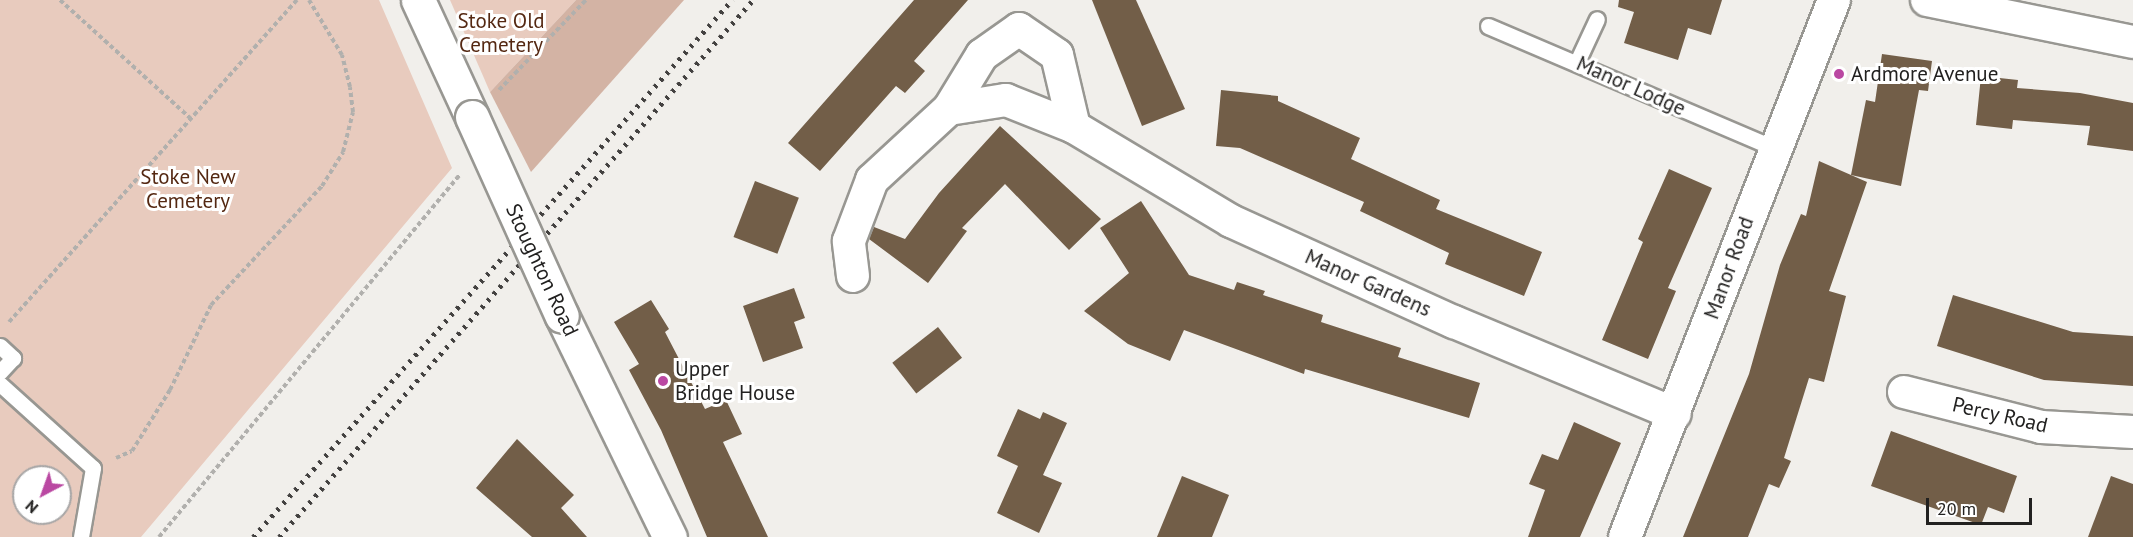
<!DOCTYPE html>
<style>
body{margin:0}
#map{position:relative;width:2133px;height:537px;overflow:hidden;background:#f1efeb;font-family:"PT Sans",sans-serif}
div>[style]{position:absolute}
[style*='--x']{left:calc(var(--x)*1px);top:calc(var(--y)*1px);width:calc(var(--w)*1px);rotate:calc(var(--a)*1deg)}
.green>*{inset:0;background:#e8cbbe}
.forest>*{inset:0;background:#d3b3a4}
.building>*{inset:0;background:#725e48;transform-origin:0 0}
.path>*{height:4px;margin-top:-2px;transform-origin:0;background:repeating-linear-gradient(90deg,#b1b0ad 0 4.5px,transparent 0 7.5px)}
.roads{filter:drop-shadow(2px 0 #989792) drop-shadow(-2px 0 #989792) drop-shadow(0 2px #989792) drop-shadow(0 -2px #989792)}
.lane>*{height:15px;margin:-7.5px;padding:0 7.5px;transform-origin:7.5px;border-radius:7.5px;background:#fff}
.street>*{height:32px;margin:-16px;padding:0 16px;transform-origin:16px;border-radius:16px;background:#fff}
.secondary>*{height:33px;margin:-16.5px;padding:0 16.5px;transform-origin:16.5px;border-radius:16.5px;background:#fff}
.rail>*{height:4.5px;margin-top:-2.25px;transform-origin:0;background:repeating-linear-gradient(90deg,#434140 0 3px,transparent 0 9px)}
.bridges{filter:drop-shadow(2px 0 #989792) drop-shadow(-2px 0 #989792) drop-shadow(0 2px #989792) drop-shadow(0 -2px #989792)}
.secondary-bridge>*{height:33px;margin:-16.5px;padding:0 16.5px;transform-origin:16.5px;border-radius:16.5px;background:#fff}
.dots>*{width:16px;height:16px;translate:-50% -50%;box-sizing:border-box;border:3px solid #fff;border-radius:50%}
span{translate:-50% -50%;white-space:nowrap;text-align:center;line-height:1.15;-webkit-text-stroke:6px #fff;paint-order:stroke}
.park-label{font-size:21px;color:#542812}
.poi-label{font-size:21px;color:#222120}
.left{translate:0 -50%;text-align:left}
.street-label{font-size:21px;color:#222120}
.north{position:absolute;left:12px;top:465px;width:60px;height:60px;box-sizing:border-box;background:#fff;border:2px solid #a7a6a6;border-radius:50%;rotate:221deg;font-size:16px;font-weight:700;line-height:24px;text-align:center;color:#222120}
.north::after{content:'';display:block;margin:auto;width:21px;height:27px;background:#ba48a2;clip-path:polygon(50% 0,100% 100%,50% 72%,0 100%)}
.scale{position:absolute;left:1926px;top:498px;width:106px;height:27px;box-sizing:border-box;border:3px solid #222120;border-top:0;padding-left:8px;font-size:18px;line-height:21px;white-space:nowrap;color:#222120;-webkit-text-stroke:4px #fff;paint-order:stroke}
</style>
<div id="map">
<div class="green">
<i style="clip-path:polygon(evenodd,0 0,379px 0,452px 168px,141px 537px,0 537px,0 0,24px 477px,60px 477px,60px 513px,24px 513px,24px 477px)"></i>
<i style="clip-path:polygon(450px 0,576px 0,490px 92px)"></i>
</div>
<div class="forest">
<i style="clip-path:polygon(576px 0,684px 0,531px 172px,490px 92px)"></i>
</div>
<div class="building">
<i style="clip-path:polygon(914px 0,968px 0,914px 61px,925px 71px,905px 93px,896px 86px,820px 171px,788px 143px)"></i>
<i style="clip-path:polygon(1092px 0,1136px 0,1185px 109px,1142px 126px)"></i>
<i style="clip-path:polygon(1619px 0,1722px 0,1711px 35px,1688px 28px,1678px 60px,1624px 43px,1634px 12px,1618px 7px)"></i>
<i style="clip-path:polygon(1882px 54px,1932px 61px,1928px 91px,1919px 90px,1901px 186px,1851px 175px,1866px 100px,1875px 102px)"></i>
<i style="clip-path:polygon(1981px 76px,2018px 80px,2017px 88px,2080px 93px,2133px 103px,2133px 151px,2087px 145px,2090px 126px,2013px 120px,2012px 129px,1976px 125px)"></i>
<i style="clip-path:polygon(1221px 90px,1278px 96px,1278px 101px,1360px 138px,1351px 159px,1440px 200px,1436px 209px,1542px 252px,1524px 296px,1445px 264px,1449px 253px,1360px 211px,1364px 202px,1240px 148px,1216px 146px)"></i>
<i style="clip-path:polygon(1000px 126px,1101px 219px,1069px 250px,1005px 184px,962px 228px,967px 231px,928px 283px,869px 239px,874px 227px,905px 239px,939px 193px)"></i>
<i style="clip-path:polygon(1819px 161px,1867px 182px,1829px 291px,1846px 296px,1824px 382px,1809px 378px,1784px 458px,1791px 461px,1779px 488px,1769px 484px,1748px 537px,1683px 537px,1749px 374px,1780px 265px,1801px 214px,1806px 216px)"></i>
<i style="clip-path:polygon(1669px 169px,1712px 188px,1668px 288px,1676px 291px,1648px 359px,1602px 340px,1643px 242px,1638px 239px)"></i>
<i style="left:755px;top:181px;width:47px;height:60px;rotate:21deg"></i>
<i style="clip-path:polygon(1141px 201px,1189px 275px,1234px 290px,1237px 282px,1265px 291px,1263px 295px,1323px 315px,1321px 322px,1401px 348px,1398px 357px,1480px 383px,1469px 418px,1305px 369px,1304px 374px,1184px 330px,1170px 361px,1128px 344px,1084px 311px,1129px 273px,1100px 228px)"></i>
<i style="clip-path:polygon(794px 288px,805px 318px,794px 322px,803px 348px,763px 362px,743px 306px)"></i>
<i style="clip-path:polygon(1953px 295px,2073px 332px,2133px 336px,2133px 386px,2044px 380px,1937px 346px)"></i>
<i style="clip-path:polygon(651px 300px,669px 329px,665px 332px,705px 409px,726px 400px,742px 434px,723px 442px,768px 537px,707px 537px,661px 430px,629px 370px,639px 364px,614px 322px)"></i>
<i style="left:938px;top:327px;width:39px;height:58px;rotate:52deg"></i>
<i style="clip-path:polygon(1018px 409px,1040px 419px,1043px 412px,1067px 423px,1043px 475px,1062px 483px,1039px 533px,997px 513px,1018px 466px,997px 456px)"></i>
<i style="clip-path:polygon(1574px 422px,1621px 443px,1580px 537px,1528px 537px,1545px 490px,1529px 484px,1542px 454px,1558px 460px)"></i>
<i style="clip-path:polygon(1891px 431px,2017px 476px,2004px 513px,1988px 507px,1981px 525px,1871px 486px)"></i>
<i style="clip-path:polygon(517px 439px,574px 495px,561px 508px,587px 537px,532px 537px,476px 488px)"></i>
<i style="clip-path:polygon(1182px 476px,1229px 495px,1212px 537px,1157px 537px)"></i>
<i style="clip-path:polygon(2111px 476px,2133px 484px,2133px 537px,2088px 537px)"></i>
</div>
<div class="path">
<i style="--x:60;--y:0;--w:176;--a:42.2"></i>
<i style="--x:499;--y:90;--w:125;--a:-46"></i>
<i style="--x:9;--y:322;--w:432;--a:-48.2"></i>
<i style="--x:116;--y:458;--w:17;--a:-24"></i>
<i style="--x:132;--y:451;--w:72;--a:-58.1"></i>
<i style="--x:170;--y:390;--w:94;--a:-64.2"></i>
<i style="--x:211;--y:305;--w:163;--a:-47"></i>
<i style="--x:322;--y:186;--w:40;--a:-58"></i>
<i style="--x:343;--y:152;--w:41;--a:-76"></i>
<i style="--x:353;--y:112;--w:25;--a:-97"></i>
<i style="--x:350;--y:87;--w:33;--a:-104"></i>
<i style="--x:342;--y:55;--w:64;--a:-121"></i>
<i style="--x:159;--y:537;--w:471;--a:-50.3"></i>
</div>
<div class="roads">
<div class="lane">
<i style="--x:1488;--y:26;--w:311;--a:23.1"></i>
<i style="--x:1577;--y:62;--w:47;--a:-65.1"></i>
<i style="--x:0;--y:346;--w:18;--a:43"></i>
<i style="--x:13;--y:358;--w:19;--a:133"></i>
<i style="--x:0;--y:384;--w:125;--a:42.1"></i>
<i style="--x:93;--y:468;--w:70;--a:99.9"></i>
</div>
<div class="street">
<i style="--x:1927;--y:0;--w:210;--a:11.5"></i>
<i style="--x:949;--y:109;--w:63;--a:-58.6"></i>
<i style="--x:982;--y:55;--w:45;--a:-35.1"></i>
<i style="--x:1019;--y:29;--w:46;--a:34.4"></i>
<i style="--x:1057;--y:55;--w:74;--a:76.7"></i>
<i style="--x:853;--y:276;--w:35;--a:-97"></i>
<i style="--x:849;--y:241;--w:65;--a:-69.3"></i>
<i style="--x:872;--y:180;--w:105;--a:-42.7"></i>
<i style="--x:949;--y:109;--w:58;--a:-9"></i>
<i style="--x:1006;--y:100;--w:73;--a:21.7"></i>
<i style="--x:1074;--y:127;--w:183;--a:30.9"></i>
<i style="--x:1231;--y:221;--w:245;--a:24.4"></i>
<i style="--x:1454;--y:322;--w:239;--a:22.6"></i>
<i style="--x:1904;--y:392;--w:141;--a:14.3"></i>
<i style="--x:2041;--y:427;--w:92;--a:3.1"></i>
<i style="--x:1625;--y:537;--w:576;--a:-68.73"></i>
</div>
<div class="secondary">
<i style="--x:418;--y:0;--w:129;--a:65.2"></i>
<i style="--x:562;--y:316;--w:246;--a:64"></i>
</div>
</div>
<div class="rail">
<i style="--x:253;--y:537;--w:720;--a:-48.27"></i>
<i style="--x:279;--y:537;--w:716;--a:-48.57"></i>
</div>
<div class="bridges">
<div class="secondary-bridge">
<i style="--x:472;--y:117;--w:218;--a:65.7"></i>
</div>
</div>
<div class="dots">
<i style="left:1839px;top:74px;background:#ba48a2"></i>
<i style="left:663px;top:381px;background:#ba48a2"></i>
</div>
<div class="park-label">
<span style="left:501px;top:33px">Stoke Old<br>Cemetery</span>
<span style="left:188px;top:189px">Stoke New<br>Cemetery</span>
</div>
<div class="poi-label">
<span class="left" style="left:1851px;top:74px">Ardmore Avenue</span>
<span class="left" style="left:675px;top:381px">Upper<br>Bridge House</span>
</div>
<div class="street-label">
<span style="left:1631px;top:86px;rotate:24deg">Manor Lodge</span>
<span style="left:1729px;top:268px;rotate:-70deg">Manor Road</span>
<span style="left:542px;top:270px;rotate:65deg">Stoughton Road</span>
<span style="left:1368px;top:283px;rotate:24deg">Manor Gardens</span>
<span style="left:2000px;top:415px;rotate:13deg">Percy Road</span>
</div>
<div class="north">N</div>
<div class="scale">20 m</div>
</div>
